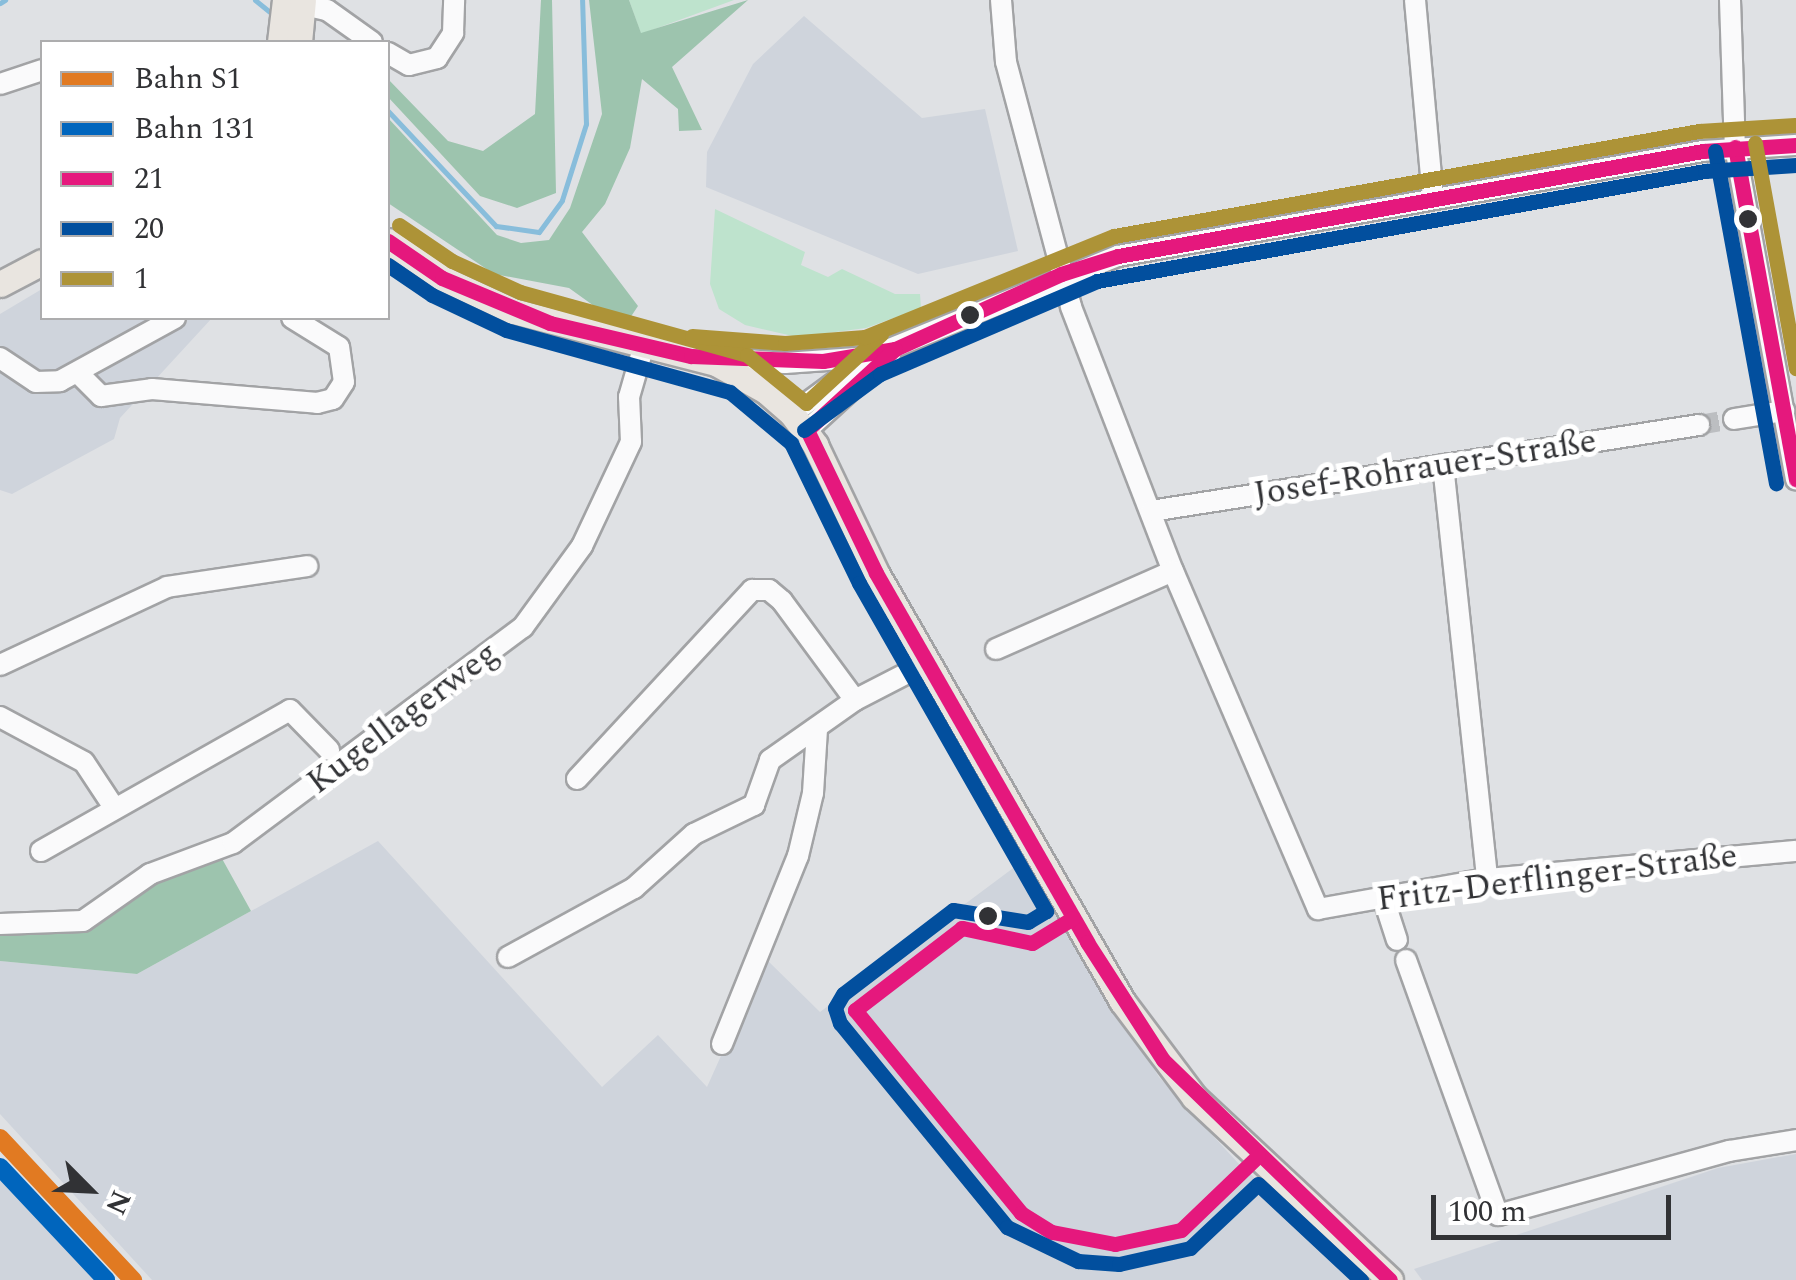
<!DOCTYPE html>
<meta charset="utf-8">
<style>
body{margin:0}
#map{position:relative;width:1796px;height:1280px;overflow:hidden;background:#dfe1e4;font-family:Spectral,serif}
div>[style]{position:absolute}
[style*='--x']{left:calc(var(--x)*1px);top:calc(var(--y)*1px);width:calc(var(--w)*1px);rotate:calc(var(--a)*1deg)}
.built>*{inset:0;background:#cfd4dc}
.green>*{inset:0;background:#bee3cd}
.forest>*{inset:0;background:#9dc4ae}
.stream>*{height:5px;margin:-2.5px;padding:0 2.5px;transform-origin:2.5px;border-radius:2.5px;background:#88bddb}
.minor-tunnel>*{height:20px;margin-top:-10px;transform-origin:0;background:repeating-linear-gradient(90deg,#bcbec1 0 20px,transparent 0 30px)}
.roads{filter:drop-shadow(2px 0 #a2a3a5) drop-shadow(-2px 0 #a2a3a5) drop-shadow(0 2px #a2a3a5) drop-shadow(0 -2px #a2a3a5)}
.minor>*{height:20px;margin:-10px;padding:0 10px;transform-origin:10px;border-radius:10px;background:#fafafb}
.major>*{height:25px;margin:-12.5px;padding:0 12.5px;transform-origin:12.5px;border-radius:12.5px;background:#e9e5e0}
.bus-1>*{height:15px;margin:-7.5px;padding:0 7.5px;transform-origin:7.5px;border-radius:7.5px;background:#e5187d}
.bus-2>*{height:15px;margin:-7.5px;padding:0 7.5px;transform-origin:7.5px;border-radius:7.5px;background:#024f9e}
.bus-3>*{height:15px;margin:-7.5px;padding:0 7.5px;transform-origin:7.5px;border-radius:7.5px;background:#ad9337}
.rail-1>*{height:18px;margin:-9px;padding:0 9px;transform-origin:9px;border-radius:9px;background:#e17a22}
.rail-2>*{height:18px;margin:-9px;padding:0 9px;transform-origin:9px;border-radius:9px;background:#0065bd}
.dots>*{width:28px;height:28px;translate:-50% -50%;box-sizing:border-box;border:5px solid #fff;border-radius:50%}
span{translate:-50% -50%;white-space:nowrap;text-align:center;line-height:1.15;-webkit-text-stroke:10px #fff;paint-order:stroke}
.street-label{font-size:35px;color:#313235}
.legend{position:absolute;left:40px;top:40px;width:350px;height:280px;box-sizing:border-box;background:#fff;border:2px solid #adadae;margin:0;padding:12px 18px;list-style:none;font-size:30px;color:#313235}
.legend li{display:flex;align-items:center;gap:20px;height:50px}
.legend b{width:50px;border:2px solid #adadae}
.north{position:absolute;left:40px;top:1140px;width:100px;height:100px;-webkit-text-stroke:8px #fff;paint-order:stroke;rotate:114deg;font-size:28px;font-weight:700;line-height:40px;text-align:center;color:#313235}
.north::after{content:'';display:block;margin:auto;width:35px;height:45px;background:#313235;clip-path:polygon(50% 0,100% 100%,50% 72%,0 100%)}
.scale{position:absolute;left:1431px;top:1195px;width:240px;height:45px;box-sizing:border-box;border:5px solid #313235;border-top:0;padding-left:12px;font-size:30px;line-height:35px;white-space:nowrap;color:#313235;-webkit-text-stroke:8px #fff;paint-order:stroke}
</style>
<div id="map">
<div class="built">
<i style="clip-path:polygon(804px 16px,922px 118px,985px 109px,1018px 251px,918px 274px,706px 187px,707px 152px,753px 64px)"></i>
<i style="clip-path:polygon(42px 289px,42px 318px,212px 318px,120px 418px,114px 439px,12px 494px,0 490px,0 314px)"></i>
<i style="clip-path:polygon(378px 841px,602px 1087px,658px 1035px,707px 1087px,765px 958px,820px 1012px,1024px 860px,1159px 1077px,1238px 1163px,1367px 1280px,152px 1280px,0 1114px,0 961px,137px 974px)"></i>
<i style="clip-path:polygon(1796px 1154px,1796px 1280px,1422px 1280px,1414px 1269px,1718px 1168px)"></i>
<i style="clip-path:polygon(0 1167px,112px 1280px,0 1280px)"></i>
</div>
<div class="green">
<i style="clip-path:polygon(629px 0,734px 0,641px 34px)"></i>
<i style="clip-path:polygon(715px 209px,805px 252px,801px 265px,828px 277px,842px 269px,895px 294px,920px 294px,921px 308px,866px 328px,797px 337px,745px 325px,719px 309px,710px 284px)"></i>
</div>
<div class="forest">
<i style="clip-path:polygon(541px 0,552px 0,556px 193px,517px 208px,480px 196px,388px 97px,388px 79px,448px 141px,483px 151px,535px 114px)"></i>
<i style="clip-path:polygon(589px 0,629px 0,641px 33px,748px 0,672px 67px,702px 130px,679px 131px,678px 109px,642px 79px,630px 148px,605px 204px,582px 232px,638px 306px,628px 321px,608px 316px,569px 288px,494px 274px,388px 203px,388px 118px,497px 235px,521px 243px,549px 240px,570px 208px,602px 114px)"></i>
<i style="clip-path:polygon(220px 855px,251px 911px,137px 974px,0 961px,0 930px,59px 932px,147px 883px)"></i>
</div>
<div class="stream">
<i style="--x:255;--y:0;--w:27;--a:39"></i>
<i style="--x:0;--y:3;--w:6;--a:-31"></i>
<i style="--x:388;--y:111;--w:158;--a:46.8"></i>
<i style="--x:496;--y:226;--w:43;--a:7.9"></i>
<i style="--x:539;--y:232;--w:39;--a:-54"></i>
<i style="--x:562;--y:200;--w:80;--a:-72.5"></i>
<i style="--x:586;--y:124;--w:124;--a:-91.8"></i>
</div>
<div class="minor-tunnel">
<i style="--x:1699;--y:425;--w:36;--a:-10"></i>
</div>
<div class="roads">
<div class="minor">
<i style="--x:1001;--y:0;--w:62;--a:85.4"></i>
<i style="--x:1006;--y:62;--w:253;--a:75.1"></i>
<i style="--x:1071;--y:307;--w:283;--a:68.9"></i>
<i style="--x:1173;--y:571;--w:368;--a:66.8"></i>
<i style="--x:1318;--y:909;--w:172;--a:-10.1"></i>
<i style="--x:1487;--y:879;--w:310;--a:-5.2"></i>
<i style="--x:1415;--y:0;--w:198;--a:84.8"></i>
<i style="--x:1730;--y:0;--w:147;--a:88.1"></i>
<i style="--x:1735;--y:147;--w:338;--a:79.6"></i>
<i style="--x:291;--y:2;--w:37;--a:13"></i>
<i style="--x:327;--y:10;--w:55;--a:35.4"></i>
<i style="--x:388;--y:53;--w:24;--a:30"></i>
<i style="--x:409;--y:65;--w:29;--a:-14"></i>
<i style="--x:437;--y:58;--w:30;--a:-57"></i>
<i style="--x:453;--y:33;--w:33;--a:-88"></i>
<i style="--x:0;--y:84;--w:44;--a:-18.4"></i>
<i style="--x:709;--y:357;--w:76;--a:4.5"></i>
<i style="--x:785;--y:363;--w:85;--a:-4"></i>
<i style="--x:870;--y:357;--w:268;--a:-22.2"></i>
<i style="--x:1118;--y:256;--w:594;--a:-10.18"></i>
<i style="--x:1703;--y:151;--w:93;--a:-3.7"></i>
<i style="--x:0;--y:358;--w:43;--a:33.7"></i>
<i style="--x:36;--y:382;--w:24;--a:-2"></i>
<i style="--x:60;--y:381;--w:131;--a:-28.7"></i>
<i style="--x:80;--y:375;--w:30;--a:45"></i>
<i style="--x:101;--y:396;--w:51;--a:-7.8"></i>
<i style="--x:152;--y:389;--w:166;--a:4.8"></i>
<i style="--x:317;--y:403;--w:16;--a:-14"></i>
<i style="--x:333;--y:399;--w:20;--a:-57"></i>
<i style="--x:344;--y:382;--w:35;--a:-98"></i>
<i style="--x:339;--y:347;--w:55;--a:-148.3"></i>
<i style="--x:792;--y:414;--w:89;--a:-36.4"></i>
<i style="--x:1734;--y:419;--w:51;--a:-9.1"></i>
<i style="--x:807;--y:430;--w:113;--a:-42.5"></i>
<i style="--x:1443;--y:465;--w:416;--a:83.9"></i>
<i style="--x:1151;--y:511;--w:555;--a:-8.92"></i>
<i style="--x:996;--y:649;--w:193;--a:-23.8"></i>
<i style="--x:0;--y:665;--w:184;--a:-25"></i>
<i style="--x:167;--y:587;--w:142;--a:-8.5"></i>
<i style="--x:0;--y:717;--w:95;--a:28.2"></i>
<i style="--x:84;--y:762;--w:56;--a:56.6"></i>
<i style="--x:577;--y:779;--w:258;--a:-47.2"></i>
<i style="--x:752;--y:590;--w:17;--a:0"></i>
<i style="--x:769;--y:590;--w:17;--a:40"></i>
<i style="--x:782;--y:601;--w:123;--a:53.6"></i>
<i style="--x:41;--y:851;--w:286;--a:-29.5"></i>
<i style="--x:290;--y:710;--w:56;--a:45.7"></i>
<i style="--x:1383;--y:897;--w:45;--a:72"></i>
<i style="--x:0;--y:924;--w:83;--a:-2.1"></i>
<i style="--x:83;--y:921;--w:82;--a:-35"></i>
<i style="--x:150;--y:874;--w:89;--a:-20.5"></i>
<i style="--x:233;--y:843;--w:362;--a:-36.7"></i>
<i style="--x:523;--y:627;--w:100;--a:-53.9"></i>
<i style="--x:582;--y:546;--w:115;--a:-64.8"></i>
<i style="--x:631;--y:442;--w:45;--a:-92.5"></i>
<i style="--x:629;--y:397;--w:54;--a:-73.9"></i>
<i style="--x:508;--y:957;--w:144;--a:-28.7"></i>
<i style="--x:634;--y:888;--w:81;--a:-42"></i>
<i style="--x:694;--y:834;--w:67;--a:-25.8"></i>
<i style="--x:754;--y:805;--w:48;--a:-70.4"></i>
<i style="--x:770;--y:760;--w:104;--a:-35.2"></i>
<i style="--x:855;--y:700;--w:81;--a:-27.2"></i>
<i style="--x:1406;--y:960;--w:271;--a:70.2"></i>
<i style="--x:1498;--y:1215;--w:240;--a:-15.5"></i>
<i style="--x:1729;--y:1151;--w:68;--a:-9.3"></i>
<i style="--x:722;--y:1044;--w:203;--a:-68"></i>
<i style="--x:798;--y:856;--w:65;--a:-76.6"></i>
<i style="--x:813;--y:793;--w:64;--a:-86.4"></i>
</div>
<div class="major">
<i style="--x:280;--y:42;--w:42;--a:-83.2"></i>
<i style="--x:299;--y:42;--w:42;--a:-84.6"></i>
<i style="--x:388;--y:241;--w:65;--a:34.4"></i>
<i style="--x:442;--y:278;--w:78;--a:24.9"></i>
<i style="--x:513;--y:311;--w:210;--a:14.4"></i>
<i style="--x:716;--y:363;--w:57;--a:29.2"></i>
<i style="--x:766;--y:391;--w:35;--a:41"></i>
<i style="--x:792;--y:414;--w:39;--a:53"></i>
<i style="--x:815;--y:445;--w:142;--a:64.5"></i>
<i style="--x:876;--y:573;--w:494;--a:60.1"></i>
<i style="--x:1122;--y:1001;--w:120;--a:53.1"></i>
<i style="--x:1194;--y:1097;--w:268;--a:43"></i>
<i style="--x:0;--y:284;--w:47;--a:-27.6"></i>
</div>
</div>
<div class="bus-1">
<i style="--x:1735;--y:147;--w:338;--a:79.6"></i>
<i style="--x:388;--y:241;--w:65;--a:34.4"></i>
<i style="--x:442;--y:278;--w:117;--a:22.6"></i>
<i style="--x:550;--y:323;--w:145;--a:13.2"></i>
<i style="--x:691;--y:356;--w:132;--a:2.2"></i>
<i style="--x:823;--y:361;--w:73;--a:-9.5"></i>
<i style="--x:895;--y:349;--w:182;--a:-24.3"></i>
<i style="--x:1061;--y:274;--w:60;--a:-17.5"></i>
<i style="--x:1118;--y:256;--w:594;--a:-10.18"></i>
<i style="--x:1703;--y:151;--w:93;--a:-3.7"></i>
<i style="--x:895;--y:349;--w:120;--a:137.4"></i>
<i style="--x:807;--y:430;--w:159;--a:64.2"></i>
<i style="--x:876;--y:573;--w:425;--a:60.2"></i>
<i style="--x:1087;--y:942;--w:140;--a:57.2"></i>
<i style="--x:1163;--y:1060;--w:316;--a:44.1"></i>
<i style="--x:1073;--y:918;--w:48;--a:148.6"></i>
<i style="--x:1032;--y:943;--w:72;--a:-167.9"></i>
<i style="--x:962;--y:928;--w:135;--a:142.5"></i>
<i style="--x:855;--y:1010;--w:262;--a:50.7"></i>
<i style="--x:1021;--y:1213;--w:36;--a:32"></i>
<i style="--x:1052;--y:1232;--w:64;--a:10.8"></i>
<i style="--x:1115;--y:1244;--w:67;--a:-12"></i>
<i style="--x:1181;--y:1230;--w:107;--a:-43.9"></i>
</div>
<div class="bus-2">
<i style="--x:1715;--y:151;--w:338;--a:79.6"></i>
<i style="--x:388;--y:265;--w:53;--a:34.3"></i>
<i style="--x:432;--y:295;--w:82;--a:25.3"></i>
<i style="--x:506;--y:330;--w:232;--a:15.5"></i>
<i style="--x:730;--y:392;--w:80;--a:39.9"></i>
<i style="--x:791;--y:443;--w:156;--a:64.1"></i>
<i style="--x:859;--y:583;--w:378;--a:60.3"></i>
<i style="--x:1046;--y:911;--w:21;--a:149"></i>
<i style="--x:1028;--y:922;--w:76;--a:-170.9"></i>
<i style="--x:953;--y:910;--w:138;--a:142.6"></i>
<i style="--x:843;--y:994;--w:16;--a:120"></i>
<i style="--x:835;--y:1008;--w:16;--a:72"></i>
<i style="--x:840;--y:1023;--w:264;--a:50.7"></i>
<i style="--x:1007;--y:1227;--w:79;--a:25.6"></i>
<i style="--x:1078;--y:1261;--w:41;--a:4.2"></i>
<i style="--x:1119;--y:1264;--w:73;--a:-12.7"></i>
<i style="--x:1190;--y:1248;--w:93;--a:-43.3"></i>
<i style="--x:1258;--y:1184;--w:141;--a:43"></i>
<i style="--x:804;--y:430;--w:94;--a:-36.4"></i>
<i style="--x:880;--y:374;--w:236;--a:-23.2"></i>
<i style="--x:1097;--y:281;--w:618;--a:-10.26"></i>
<i style="--x:1705;--y:171;--w:91;--a:-3.8"></i>
</div>
<div class="bus-3">
<i style="--x:1755;--y:143;--w:229;--a:79.7"></i>
<i style="--x:399;--y:225;--w:64;--a:34.2"></i>
<i style="--x:452;--y:261;--w:75;--a:24.5"></i>
<i style="--x:520;--y:292;--w:236;--a:15.5"></i>
<i style="--x:747;--y:355;--w:76;--a:39.1"></i>
<i style="--x:806;--y:403;--w:102;--a:-42.6"></i>
<i style="--x:692;--y:336;--w:93;--a:4.3"></i>
<i style="--x:785;--y:343;--w:80;--a:-4.3"></i>
<i style="--x:865;--y:337;--w:269;--a:-22.1"></i>
<i style="--x:1114;--y:236;--w:594;--a:-10.18"></i>
<i style="--x:1699;--y:131;--w:96;--a:-3.6"></i>
</div>
<div class="rail-1">
<i style="--x:0;--y:1138;--w:195;--a:46.9"></i>
</div>
<div class="rail-2">
<i style="--x:0;--y:1167;--w:155;--a:46.8"></i>
</div>
<div class="dots">
<i style="left:1748px;top:219px;background:#313235"></i>
<i style="left:970px;top:315px;background:#313235"></i>
<i style="left:988px;top:916px;background:#313235"></i>
</div>
<div class="street-label">
<span style="left:1425px;top:468px;rotate:-9deg">Josef-Rohrauer-Straße</span>
<span style="left:403px;top:718px;rotate:-37deg">Kugellagerweg</span>
<span style="left:1557px;top:878px;rotate:-7deg">Fritz-Derflinger-Straße</span>
</div>
<ul class="legend">
<li><b style="height:12px;background:#e17a22"></b>Bahn S1</li>
<li><b style="height:12px;background:#0065bd"></b>Bahn 131</li>
<li><b style="height:12px;background:#e5187d"></b>21</li>
<li><b style="height:12px;background:#024f9e"></b>20</li>
<li><b style="height:12px;background:#ad9337"></b>1</li>
</ul>
<div class="north">N</div>
<div class="scale">100 m</div>
</div>
